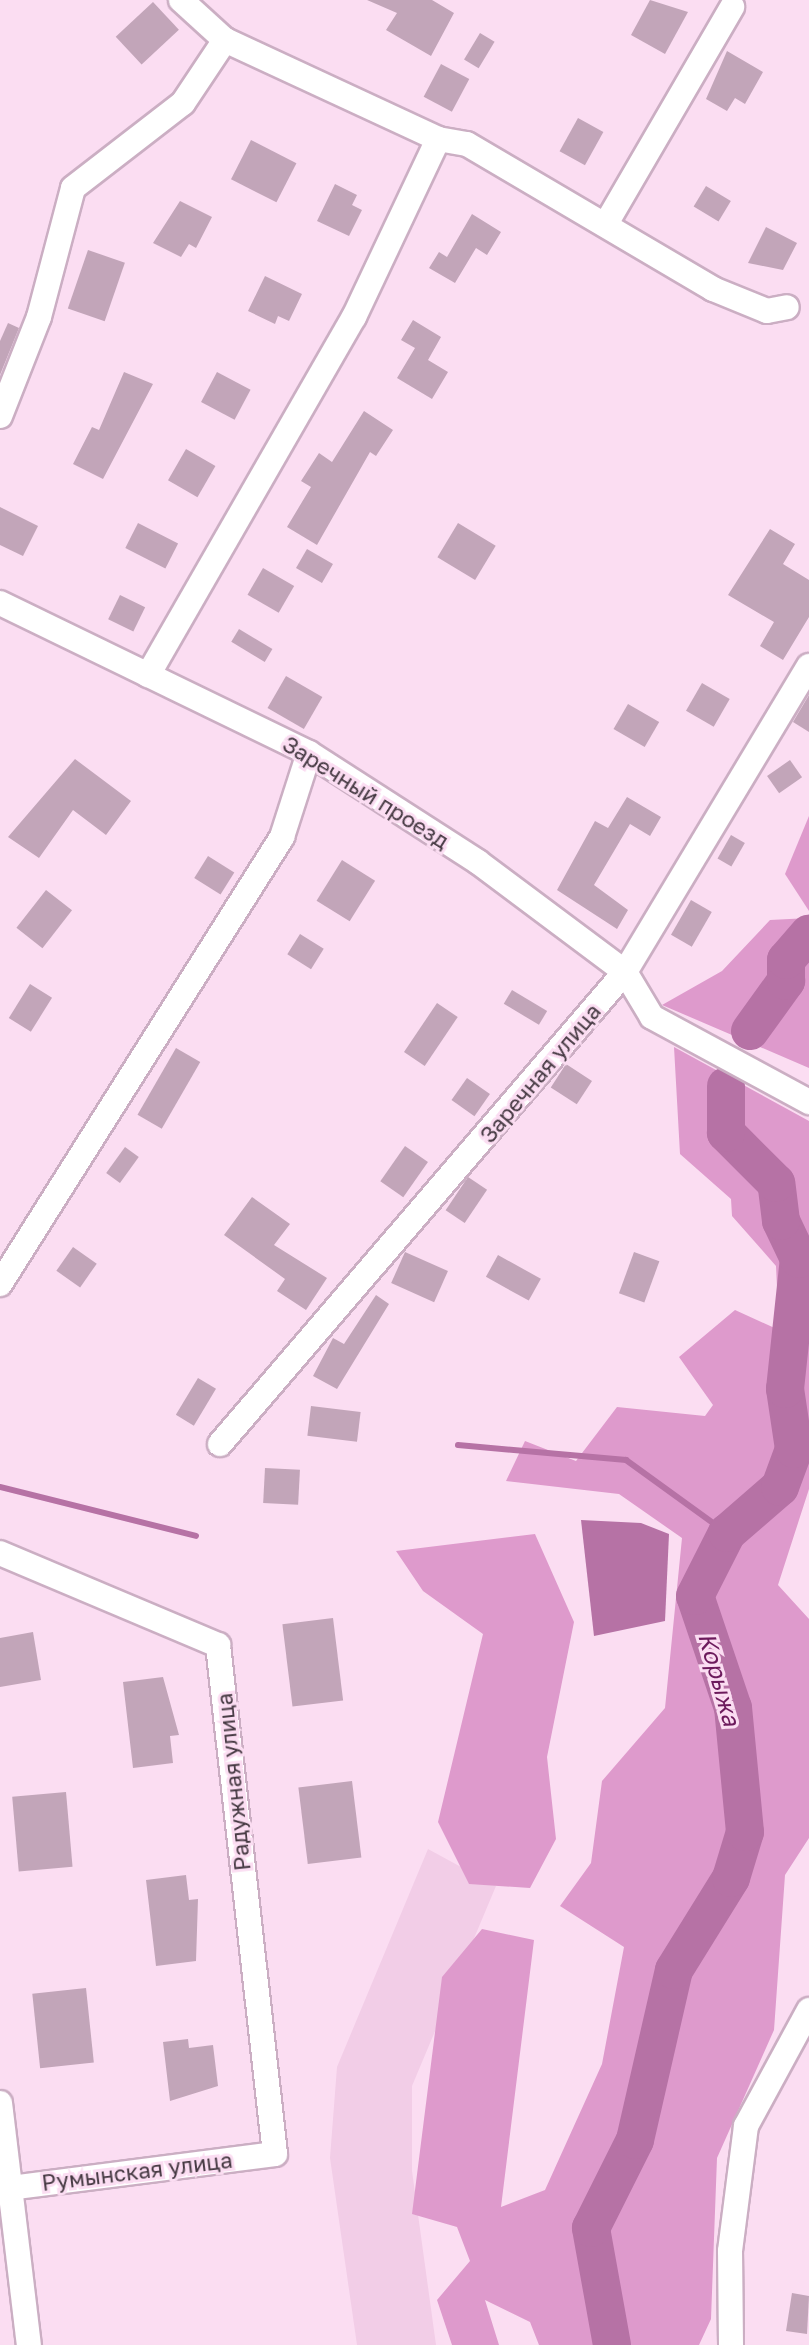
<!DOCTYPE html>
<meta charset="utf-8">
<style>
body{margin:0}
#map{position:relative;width:809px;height:2345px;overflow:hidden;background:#fbddf2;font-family:"Golos Text",sans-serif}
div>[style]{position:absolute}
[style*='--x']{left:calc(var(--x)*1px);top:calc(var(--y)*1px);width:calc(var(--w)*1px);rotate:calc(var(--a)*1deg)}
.built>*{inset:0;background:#f2cde7}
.green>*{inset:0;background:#de9acc}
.water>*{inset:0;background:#b672a5}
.stream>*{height:6px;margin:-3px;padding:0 3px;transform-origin:3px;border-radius:3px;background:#b672a5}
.river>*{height:38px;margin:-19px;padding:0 19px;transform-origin:19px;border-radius:19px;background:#b672a5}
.building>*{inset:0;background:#c2a5b9;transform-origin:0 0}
.roads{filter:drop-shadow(2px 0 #cbaec3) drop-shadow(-2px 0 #cbaec3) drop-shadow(0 2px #cbaec3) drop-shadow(0 -2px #cbaec3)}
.minor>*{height:24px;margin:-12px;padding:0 12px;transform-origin:12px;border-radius:12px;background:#fff}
span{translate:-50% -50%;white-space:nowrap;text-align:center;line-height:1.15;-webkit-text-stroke:6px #fbddf2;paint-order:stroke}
.street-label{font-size:22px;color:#443841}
.water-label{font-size:24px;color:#6c1a5c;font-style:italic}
</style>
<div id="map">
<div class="built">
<i style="clip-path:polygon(428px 1849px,496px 1886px,412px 2086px,412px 2171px,436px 2345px,357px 2345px,330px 2158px,337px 2067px)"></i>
</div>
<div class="green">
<i style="clip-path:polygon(809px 816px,809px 911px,785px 874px)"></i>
<i style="clip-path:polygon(809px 918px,809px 1068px,662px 1005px,722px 971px,770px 920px)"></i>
<i style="clip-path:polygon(674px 1047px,809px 1121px,809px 1489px,778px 1585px,809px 1619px,809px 1838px,785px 1875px,774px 2030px,717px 2158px,711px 2319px,699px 2345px,539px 2345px,530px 2322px,485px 2300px,499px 2345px,452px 2345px,437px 2300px,470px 2261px,457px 2227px,412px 2214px,442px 1977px,482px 1929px,534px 1940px,501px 2207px,545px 2190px,602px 2064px,624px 1947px,560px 1906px,591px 1863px,602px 1781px,665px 1708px,682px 1538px,619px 1494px,506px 1481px,525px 1441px,576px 1461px,617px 1407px,705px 1416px,713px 1405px,679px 1357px,735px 1310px,779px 1330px,776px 1266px,732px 1216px,731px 1199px,680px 1154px)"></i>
<i style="clip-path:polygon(535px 1534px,574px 1622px,547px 1757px,556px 1839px,530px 1888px,469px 1884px,438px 1822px,483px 1634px,423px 1591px,396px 1551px)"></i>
</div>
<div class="water">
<i style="clip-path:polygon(581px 1520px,641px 1523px,669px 1534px,665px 1621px,594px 1636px)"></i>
</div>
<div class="stream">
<i style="--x:458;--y:1445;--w:169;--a:5.1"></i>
<i style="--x:626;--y:1460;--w:125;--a:35.9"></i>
<i style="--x:0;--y:1487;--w:202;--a:14"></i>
</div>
<div class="river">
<i style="--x:750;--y:1031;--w:62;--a:-54.2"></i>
<i style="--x:786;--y:981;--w:21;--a:-90"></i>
<i style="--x:786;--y:960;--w:35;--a:-49"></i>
<i style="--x:612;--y:2345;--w:119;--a:-100.2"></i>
<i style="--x:591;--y:2228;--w:98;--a:-63.4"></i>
<i style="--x:635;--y:2140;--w:174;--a:-77.1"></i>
<i style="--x:674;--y:1970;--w:108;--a:-58.2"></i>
<i style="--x:731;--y:1878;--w:48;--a:-73.1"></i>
<i style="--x:745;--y:1832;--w:125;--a:-95.5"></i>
<i style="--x:733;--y:1708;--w:118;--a:-108.7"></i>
<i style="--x:695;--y:1596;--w:71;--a:-63.1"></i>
<i style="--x:727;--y:1533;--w:70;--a:-41"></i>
<i style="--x:780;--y:1487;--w:40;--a:-69.8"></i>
<i style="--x:794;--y:1449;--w:61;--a:-98.5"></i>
<i style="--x:785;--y:1389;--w:131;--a:-83.9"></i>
<i style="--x:799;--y:1259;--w:42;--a:-115.3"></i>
<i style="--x:781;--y:1221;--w:38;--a:-97"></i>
<i style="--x:776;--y:1183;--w:71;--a:-135"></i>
<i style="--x:726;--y:1133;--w:47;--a:-90"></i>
</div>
<div class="building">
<i style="clip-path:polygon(367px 0,432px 0,454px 13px,431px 56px,386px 30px,397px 13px)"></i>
<i style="clip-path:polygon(650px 0,688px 12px,665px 54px,631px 35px)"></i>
<i style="left:153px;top:2px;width:38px;height:51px;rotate:47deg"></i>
<i style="left:480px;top:33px;width:17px;height:31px;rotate:31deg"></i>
<i style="clip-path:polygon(727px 51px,763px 72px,745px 104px,735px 98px,727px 111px,706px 99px)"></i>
<i style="left:441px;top:64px;width:32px;height:37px;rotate:28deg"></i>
<i style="left:578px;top:118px;width:29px;height:38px;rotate:29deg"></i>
<i style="left:251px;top:140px;width:51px;height:44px;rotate:27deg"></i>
<i style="clip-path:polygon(335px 184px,357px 195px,352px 205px,362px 210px,349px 236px,317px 221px)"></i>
<i style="left:706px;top:186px;width:29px;height:24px;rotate:31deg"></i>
<i style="clip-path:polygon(180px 201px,212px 217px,196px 248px,189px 244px,181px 257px,153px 243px)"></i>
<i style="clip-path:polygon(472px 214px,501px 232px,487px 255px,476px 248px,455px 283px,429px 268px,439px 252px,447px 257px)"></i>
<i style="clip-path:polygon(766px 227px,797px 243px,783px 270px,748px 263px)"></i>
<i style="left:88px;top:250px;width:39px;height:62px;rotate:19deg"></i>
<i style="clip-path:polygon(265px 276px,302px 294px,289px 321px,278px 316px,275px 324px,248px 311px)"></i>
<i style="clip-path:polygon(413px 320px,441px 337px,428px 360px,448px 372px,432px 399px,397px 378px,415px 348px,401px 340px)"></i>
<i style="clip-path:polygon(8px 323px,19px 328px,0 375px,0 341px)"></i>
<i style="clip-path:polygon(124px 372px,153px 384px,103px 479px,73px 464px,92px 427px,99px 430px)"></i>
<i style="left:217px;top:372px;width:38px;height:34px;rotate:28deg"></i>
<i style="clip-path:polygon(364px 411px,393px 430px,376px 456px,370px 452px,317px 545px,287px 527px,311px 487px,301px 481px,319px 453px,332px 462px)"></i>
<i style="left:186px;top:449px;width:34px;height:36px;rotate:30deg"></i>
<i style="clip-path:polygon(0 507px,38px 526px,23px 556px,0 545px)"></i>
<i style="left:138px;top:523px;width:45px;height:28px;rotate:27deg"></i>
<i style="left:458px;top:523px;width:44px;height:40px;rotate:31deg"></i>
<i style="clip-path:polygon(770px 529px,795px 544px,783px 564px,809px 580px,809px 617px,783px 660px,760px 646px,774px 622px,728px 595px)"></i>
<i style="left:307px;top:549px;width:30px;height:22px;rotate:30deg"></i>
<i style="left:263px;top:568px;width:36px;height:31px;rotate:30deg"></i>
<i style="left:120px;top:595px;width:28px;height:27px;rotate:26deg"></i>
<i style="left:239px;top:629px;width:39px;height:15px;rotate:31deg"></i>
<i style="left:286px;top:676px;width:42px;height:37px;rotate:30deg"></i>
<i style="left:702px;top:683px;width:32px;height:32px;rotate:30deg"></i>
<i style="clip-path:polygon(809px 695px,809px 732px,793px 722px)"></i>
<i style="left:628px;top:704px;width:36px;height:29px;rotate:30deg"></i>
<i style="clip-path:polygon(75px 759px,131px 801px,106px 835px,73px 810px,39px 858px,8px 837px)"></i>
<i style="left:790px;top:760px;width:21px;height:28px;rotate:55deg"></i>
<i style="clip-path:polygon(627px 797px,661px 817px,650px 836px,630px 824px,594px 885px,628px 910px,617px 929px,557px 890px,595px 821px,608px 828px)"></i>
<i style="left:731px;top:835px;width:16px;height:27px;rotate:30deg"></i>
<i style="left:208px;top:856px;width:31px;height:26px;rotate:32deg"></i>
<i style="left:342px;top:860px;width:39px;height:48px;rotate:32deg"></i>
<i style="left:46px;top:890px;width:33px;height:48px;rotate:38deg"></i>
<i style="left:691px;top:900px;width:24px;height:40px;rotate:30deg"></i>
<i style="left:300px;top:934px;width:28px;height:24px;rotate:32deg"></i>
<i style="left:30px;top:984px;width:26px;height:40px;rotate:32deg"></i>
<i style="left:512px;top:990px;width:41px;height:16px;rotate:31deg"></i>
<i style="left:437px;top:1003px;width:25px;height:59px;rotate:34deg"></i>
<i style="left:176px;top:1048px;width:28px;height:77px;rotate:30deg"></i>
<i style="left:566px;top:1064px;width:31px;height:28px;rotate:33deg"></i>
<i style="left:467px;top:1078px;width:28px;height:27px;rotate:35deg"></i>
<i style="left:405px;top:1146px;width:28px;height:43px;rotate:35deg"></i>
<i style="left:125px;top:1147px;width:17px;height:32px;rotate:36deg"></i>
<i style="left:468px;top:1177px;width:23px;height:40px;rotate:34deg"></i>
<i style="clip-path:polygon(252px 1197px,290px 1224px,274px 1245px,327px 1278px,306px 1310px,277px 1291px,285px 1279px,224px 1235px)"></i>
<i style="left:73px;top:1247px;width:29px;height:29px;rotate:35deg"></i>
<i style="left:405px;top:1252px;width:47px;height:34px;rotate:24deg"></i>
<i style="left:634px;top:1252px;width:27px;height:44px;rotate:20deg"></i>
<i style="left:498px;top:1255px;width:49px;height:25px;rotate:29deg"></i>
<i style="clip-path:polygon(376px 1295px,389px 1304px,337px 1389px,313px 1376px,333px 1338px,344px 1344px)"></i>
<i style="left:198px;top:1378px;width:21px;height:43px;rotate:31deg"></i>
<i style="left:311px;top:1406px;width:50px;height:30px;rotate:7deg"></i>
<i style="left:265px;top:1468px;width:35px;height:35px;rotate:3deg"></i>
<i style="left:333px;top:1618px;width:83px;height:51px;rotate:83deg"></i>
<i style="clip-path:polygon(33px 1632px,41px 1680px,0 1687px,0 1638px)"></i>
<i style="clip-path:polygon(163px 1677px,179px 1735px,170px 1736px,173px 1763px,133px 1768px,123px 1682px)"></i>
<i style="left:352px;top:1781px;width:77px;height:54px;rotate:83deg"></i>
<i style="left:66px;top:1792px;width:75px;height:54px;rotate:85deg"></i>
<i style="clip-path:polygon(186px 1875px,189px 1900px,198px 1899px,196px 1961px,156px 1966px,146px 1880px)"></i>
<i style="left:86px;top:1988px;width:75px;height:54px;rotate:84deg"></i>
<i style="clip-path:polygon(188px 2039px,189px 2048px,213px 2045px,218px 2086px,170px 2101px,163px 2042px)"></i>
<i style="clip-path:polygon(792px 2293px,809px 2296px,807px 2334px,786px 2331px)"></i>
</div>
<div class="roads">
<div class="minor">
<i style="--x:181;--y:0;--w:59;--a:42.3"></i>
<i style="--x:225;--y:40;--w:235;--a:24.9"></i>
<i style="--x:438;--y:139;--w:29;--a:10"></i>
<i style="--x:467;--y:144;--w:286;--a:30.5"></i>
<i style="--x:713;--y:289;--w:58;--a:22.2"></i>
<i style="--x:767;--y:311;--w:20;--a:-11"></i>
<i style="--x:607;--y:222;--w:249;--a:-59.8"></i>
<i style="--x:0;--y:416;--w:106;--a:-68.5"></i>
<i style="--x:39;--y:317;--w:133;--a:-75.2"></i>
<i style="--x:73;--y:188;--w:139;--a:-37.7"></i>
<i style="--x:183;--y:103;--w:76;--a:-56.3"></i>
<i style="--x:0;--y:603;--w:343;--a:25.9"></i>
<i style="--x:309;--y:753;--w:201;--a:32.8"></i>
<i style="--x:478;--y:862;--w:184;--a:36.8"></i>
<i style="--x:625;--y:972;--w:52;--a:59"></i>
<i style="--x:652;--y:1017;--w:179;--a:28.4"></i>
<i style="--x:148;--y:675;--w:413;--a:-60.1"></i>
<i style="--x:354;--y:317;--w:197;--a:-64.7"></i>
<i style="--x:0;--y:1284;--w:529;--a:-57.75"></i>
<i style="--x:282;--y:837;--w:88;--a:-72.2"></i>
<i style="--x:220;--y:1444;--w:622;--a:-49.37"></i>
<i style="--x:625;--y:972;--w:357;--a:-59"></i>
<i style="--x:0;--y:1553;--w:237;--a:22.9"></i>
<i style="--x:218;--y:1645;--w:512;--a:83.61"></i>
<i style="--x:275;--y:2154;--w:277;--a:172.7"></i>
<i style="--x:0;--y:2103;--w:244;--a:83.2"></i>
<i style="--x:731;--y:2345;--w:94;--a:-90.6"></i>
<i style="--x:730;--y:2251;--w:126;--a:-82.7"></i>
<i style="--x:746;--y:2126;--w:132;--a:-61.5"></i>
</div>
</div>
<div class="street-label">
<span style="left:366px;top:792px;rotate:32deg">Заречный проезд</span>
<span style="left:540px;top:1073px;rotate:-50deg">Заречная улица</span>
<span style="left:233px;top:1782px;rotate:-96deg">Радужная улица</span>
<span style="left:137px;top:2171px;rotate:-7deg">Румынская улица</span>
</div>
<div class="water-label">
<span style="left:720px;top:1679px;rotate:74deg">Корыжа</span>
</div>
</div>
